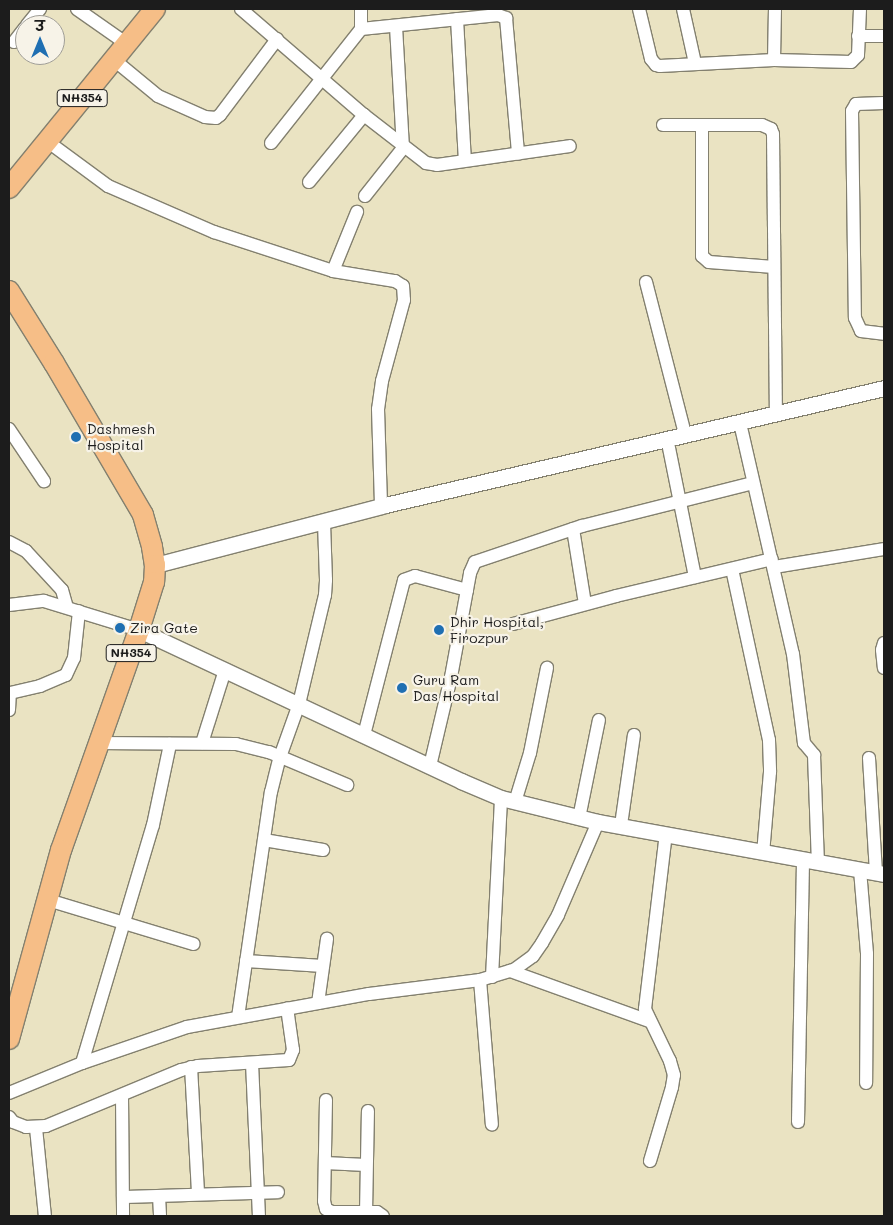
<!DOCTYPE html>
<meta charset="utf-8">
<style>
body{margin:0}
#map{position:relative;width:893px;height:1225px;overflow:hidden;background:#eae3c2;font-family:Mali,"Playpen Sans Deva",sans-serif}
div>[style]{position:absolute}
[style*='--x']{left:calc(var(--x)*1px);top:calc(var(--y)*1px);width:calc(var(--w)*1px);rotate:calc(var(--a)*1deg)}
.roads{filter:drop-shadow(1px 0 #83806f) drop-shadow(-1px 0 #83806f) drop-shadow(0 1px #83806f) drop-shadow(0 -1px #83806f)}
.minor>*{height:12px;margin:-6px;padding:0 6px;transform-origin:6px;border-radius:6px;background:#fff}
.tertiary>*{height:15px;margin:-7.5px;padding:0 7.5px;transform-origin:7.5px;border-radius:7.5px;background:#fff}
.trunk>*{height:20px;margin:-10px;padding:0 10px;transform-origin:10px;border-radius:10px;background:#f6be87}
.dots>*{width:14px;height:14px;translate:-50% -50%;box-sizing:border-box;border:2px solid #f7f3e8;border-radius:50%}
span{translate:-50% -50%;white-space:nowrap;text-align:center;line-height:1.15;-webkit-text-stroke:4.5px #f7f3e8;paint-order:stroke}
.shield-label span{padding:1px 4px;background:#f7f3e8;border:1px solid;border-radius:4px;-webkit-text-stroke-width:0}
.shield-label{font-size:12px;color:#1c1c1c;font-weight:700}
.poi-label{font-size:14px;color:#1c1c1c}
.left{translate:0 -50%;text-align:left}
.frame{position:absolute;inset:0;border:10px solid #1c1c1c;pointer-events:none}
.north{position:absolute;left:15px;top:15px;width:50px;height:50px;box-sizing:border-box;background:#f7f3e8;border:1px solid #9f9d96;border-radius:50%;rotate:0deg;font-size:14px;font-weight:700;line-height:20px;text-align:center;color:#1c1c1c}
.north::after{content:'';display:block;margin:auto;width:18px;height:22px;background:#1f6fb2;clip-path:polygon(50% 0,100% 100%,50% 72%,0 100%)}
</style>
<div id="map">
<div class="roads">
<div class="minor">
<i style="--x:77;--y:9;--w:61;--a:35"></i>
<i style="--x:241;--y:9;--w:162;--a:40.8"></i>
<i style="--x:364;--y:115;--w:78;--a:37.7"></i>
<i style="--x:426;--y:163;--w:11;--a:10"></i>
<i style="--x:437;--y:165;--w:134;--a:-8.1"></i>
<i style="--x:639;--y:9;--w:51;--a:76.5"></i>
<i style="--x:651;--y:59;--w:8;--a:50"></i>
<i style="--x:656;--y:65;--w:4;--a:14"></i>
<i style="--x:660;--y:66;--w:114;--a:-3"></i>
<i style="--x:774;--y:60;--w:77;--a:1.5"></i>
<i style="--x:851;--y:62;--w:10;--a:-45"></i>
<i style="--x:858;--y:55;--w:46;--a:-87.5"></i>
<i style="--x:683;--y:9;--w:55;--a:77.5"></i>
<i style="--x:457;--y:19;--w:141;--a:86.8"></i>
<i style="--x:27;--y:25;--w:21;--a:-51"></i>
<i style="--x:361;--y:29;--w:138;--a:-5.8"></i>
<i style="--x:498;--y:15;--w:9;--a:21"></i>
<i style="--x:506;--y:18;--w:136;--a:84.9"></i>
<i style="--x:858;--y:36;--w:26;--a:0"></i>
<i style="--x:14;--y:42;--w:18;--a:-52"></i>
<i style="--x:113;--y:59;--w:58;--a:39.4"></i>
<i style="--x:158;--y:96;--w:51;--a:24.1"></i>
<i style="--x:205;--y:117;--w:11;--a:5"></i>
<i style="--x:216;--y:118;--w:5;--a:-37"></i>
<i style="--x:220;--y:115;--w:95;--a:-53.1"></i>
<i style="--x:774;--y:60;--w:51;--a:-88.9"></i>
<i style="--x:884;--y:103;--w:28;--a:178"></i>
<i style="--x:856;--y:104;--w:8;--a:120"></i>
<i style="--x:852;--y:111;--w:207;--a:89.2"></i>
<i style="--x:855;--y:318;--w:14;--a:65"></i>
<i style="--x:861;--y:331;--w:23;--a:7"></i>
<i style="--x:663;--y:125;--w:99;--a:0"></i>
<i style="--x:762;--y:125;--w:10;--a:24"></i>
<i style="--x:771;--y:129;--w:5;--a:68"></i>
<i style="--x:773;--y:134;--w:280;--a:89.4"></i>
<i style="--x:702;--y:125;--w:131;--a:90"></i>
<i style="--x:702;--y:256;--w:9;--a:41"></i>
<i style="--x:709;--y:262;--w:65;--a:4.4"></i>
<i style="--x:47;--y:141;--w:76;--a:36.4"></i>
<i style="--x:108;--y:186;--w:116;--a:23.5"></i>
<i style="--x:214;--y:232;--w:125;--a:18.1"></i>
<i style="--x:333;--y:271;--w:63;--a:9.2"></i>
<i style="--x:395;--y:281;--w:9;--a:32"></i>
<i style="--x:403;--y:286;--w:14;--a:86"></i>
<i style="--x:404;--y:300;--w:84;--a:105.2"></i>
<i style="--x:382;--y:381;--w:28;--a:98"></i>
<i style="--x:378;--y:409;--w:97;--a:88.2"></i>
<i style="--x:271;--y:143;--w:145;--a:-51.7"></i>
<i style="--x:361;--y:29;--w:20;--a:-90"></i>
<i style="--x:309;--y:182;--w:87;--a:-50.6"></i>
<i style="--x:365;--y:196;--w:61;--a:-51.6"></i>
<i style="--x:403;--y:148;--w:122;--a:-93.3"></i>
<i style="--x:333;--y:271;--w:64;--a:-67.9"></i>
<i style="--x:646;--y:282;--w:157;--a:75.6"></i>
<i style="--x:740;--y:423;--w:237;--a:77.1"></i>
<i style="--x:793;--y:654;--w:90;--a:83"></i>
<i style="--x:804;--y:743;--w:16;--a:50"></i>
<i style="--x:814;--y:755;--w:108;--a:87.9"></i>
<i style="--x:9;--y:429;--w:63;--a:56.1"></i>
<i style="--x:667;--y:438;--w:142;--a:78.6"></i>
<i style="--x:573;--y:529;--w:76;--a:80.9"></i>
<i style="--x:9;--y:542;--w:19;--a:28"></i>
<i style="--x:26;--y:551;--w:53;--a:47.3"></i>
<i style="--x:62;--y:590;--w:18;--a:74"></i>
<i style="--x:774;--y:567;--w:111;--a:-9.3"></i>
<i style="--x:732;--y:569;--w:175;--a:77.8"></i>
<i style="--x:769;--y:740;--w:32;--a:88"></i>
<i style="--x:770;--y:772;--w:81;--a:94.9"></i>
<i style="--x:9;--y:605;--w:35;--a:-7"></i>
<i style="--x:44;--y:601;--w:99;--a:17"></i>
<i style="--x:513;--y:624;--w:107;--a:-15.2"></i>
<i style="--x:616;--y:596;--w:160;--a:-13.3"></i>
<i style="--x:884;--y:643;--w:7;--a:106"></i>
<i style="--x:882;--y:650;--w:18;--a:84"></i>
<i style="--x:9;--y:710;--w:17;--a:-87"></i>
<i style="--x:10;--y:693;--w:31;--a:-13"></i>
<i style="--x:40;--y:686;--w:28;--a:-23"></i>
<i style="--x:66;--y:675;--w:19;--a:-65"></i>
<i style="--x:74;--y:658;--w:47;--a:-83.9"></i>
<i style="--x:364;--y:735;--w:160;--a:-75.5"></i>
<i style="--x:404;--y:580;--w:12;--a:-20"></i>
<i style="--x:415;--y:576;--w:54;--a:15.1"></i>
<i style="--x:97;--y:743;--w:139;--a:0.4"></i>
<i style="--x:236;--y:744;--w:34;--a:14"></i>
<i style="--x:269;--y:752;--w:85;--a:22.9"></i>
<i style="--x:202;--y:743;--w:77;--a:-72.5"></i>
<i style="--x:869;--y:758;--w:115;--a:86.5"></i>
<i style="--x:430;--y:766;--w:91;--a:-76.7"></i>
<i style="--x:451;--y:677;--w:106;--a:-79.6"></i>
<i style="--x:470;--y:573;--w:12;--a:-66"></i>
<i style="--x:475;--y:562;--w:113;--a:-18.6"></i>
<i style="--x:582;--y:526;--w:176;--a:-14.1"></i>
<i style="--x:515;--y:802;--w:51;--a:-73"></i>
<i style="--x:530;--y:753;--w:87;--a:-78.7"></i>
<i style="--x:579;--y:818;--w:100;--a:-78.5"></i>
<i style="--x:621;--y:825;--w:91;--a:-81.8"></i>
<i style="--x:264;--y:840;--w:60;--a:9.6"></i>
<i style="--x:860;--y:870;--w:84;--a:85.2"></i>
<i style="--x:867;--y:954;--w:129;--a:90.4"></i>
<i style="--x:48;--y:900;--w:152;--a:16.8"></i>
<i style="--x:246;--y:961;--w:77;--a:3.7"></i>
<i style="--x:510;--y:971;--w:148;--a:19.8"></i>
<i style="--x:492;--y:977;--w:179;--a:-87.1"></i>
<i style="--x:480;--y:980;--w:145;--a:85.3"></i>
<i style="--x:318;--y:1003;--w:65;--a:-82"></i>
<i style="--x:238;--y:1017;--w:227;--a:-81.7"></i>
<i style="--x:271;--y:792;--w:36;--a:-76"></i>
<i style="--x:280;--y:757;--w:56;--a:-70.3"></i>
<i style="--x:299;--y:704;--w:112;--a:-76.6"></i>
<i style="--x:325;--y:595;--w:15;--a:-86"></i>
<i style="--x:326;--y:580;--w:58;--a:-92"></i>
<i style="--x:82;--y:1063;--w:248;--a:-73.4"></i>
<i style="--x:153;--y:825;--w:83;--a:-78.1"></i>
<i style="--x:252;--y:1063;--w:153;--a:87.4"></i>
<i style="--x:191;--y:1067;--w:127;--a:86.8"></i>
<i style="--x:9;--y:1093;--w:79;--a:-22.3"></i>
<i style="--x:82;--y:1063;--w:111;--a:-18.9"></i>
<i style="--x:187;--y:1027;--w:185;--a:-10.3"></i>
<i style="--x:369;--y:994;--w:112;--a:-7.2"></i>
<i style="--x:480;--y:980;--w:37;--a:-17"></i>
<i style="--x:515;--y:969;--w:22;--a:-36"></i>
<i style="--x:533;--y:956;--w:16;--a:-55"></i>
<i style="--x:542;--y:943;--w:32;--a:-60"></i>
<i style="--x:558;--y:915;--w:101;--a:-66.7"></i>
<i style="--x:122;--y:1095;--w:121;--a:89.5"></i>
<i style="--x:326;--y:1100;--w:101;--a:91.1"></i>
<i style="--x:324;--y:1201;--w:8;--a:76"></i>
<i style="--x:326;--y:1209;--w:7;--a:27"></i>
<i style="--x:332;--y:1212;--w:45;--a:0"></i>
<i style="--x:377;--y:1212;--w:7;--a:34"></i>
<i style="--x:9;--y:1117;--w:6;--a:51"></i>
<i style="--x:13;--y:1122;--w:14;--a:21"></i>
<i style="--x:26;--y:1127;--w:20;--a:-3"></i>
<i style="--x:46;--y:1126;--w:146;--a:-22.5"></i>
<i style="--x:181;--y:1070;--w:17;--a:-13"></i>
<i style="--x:198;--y:1066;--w:91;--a:-3.8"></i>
<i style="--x:289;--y:1060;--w:11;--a:-68"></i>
<i style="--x:293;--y:1050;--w:42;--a:-98.1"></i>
<i style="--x:798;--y:1122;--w:262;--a:-88.9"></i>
<i style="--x:36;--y:1128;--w:88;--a:84.2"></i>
<i style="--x:650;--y:1161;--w:77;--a:-73.4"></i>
<i style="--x:672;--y:1087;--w:12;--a:-81"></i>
<i style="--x:674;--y:1075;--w:15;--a:-106"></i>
<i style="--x:670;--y:1061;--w:58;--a:-115.7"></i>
<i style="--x:645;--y:1009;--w:176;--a:-83.2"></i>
<i style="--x:325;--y:1163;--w:41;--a:2.8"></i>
<i style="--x:159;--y:1196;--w:20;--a:87"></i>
<i style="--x:123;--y:1197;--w:155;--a:-1.8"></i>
<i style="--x:366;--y:1213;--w:102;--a:-88.9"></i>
</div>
<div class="tertiary">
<i style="--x:155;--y:565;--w:234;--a:-14.6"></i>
<i style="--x:381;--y:506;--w:517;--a:-13.2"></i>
<i style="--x:139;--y:630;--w:356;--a:25.1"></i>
<i style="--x:461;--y:781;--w:43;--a:23"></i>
<i style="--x:501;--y:798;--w:100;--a:13.9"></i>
<i style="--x:598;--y:822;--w:291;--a:10.3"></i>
</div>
<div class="trunk">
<i style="--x:9;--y:188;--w:231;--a:-50.8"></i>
<i style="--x:9;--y:291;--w:85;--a:58"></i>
<i style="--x:54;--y:363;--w:176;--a:59.6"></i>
<i style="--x:143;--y:515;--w:33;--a:74"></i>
<i style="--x:152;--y:547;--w:18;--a:81"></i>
<i style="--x:155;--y:565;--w:17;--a:93"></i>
<i style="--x:154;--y:582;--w:50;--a:107.4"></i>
<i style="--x:139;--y:630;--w:233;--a:109.5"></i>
<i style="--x:61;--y:850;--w:196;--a:105.4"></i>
</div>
</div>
<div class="dots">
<i style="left:76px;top:437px;background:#1f6fb2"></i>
<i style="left:120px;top:628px;background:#1f6fb2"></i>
<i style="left:439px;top:630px;background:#1f6fb2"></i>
<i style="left:402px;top:688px;background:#1f6fb2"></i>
</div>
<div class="shield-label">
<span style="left:82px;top:98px">NH354</span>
<span style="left:131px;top:653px">NH354</span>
</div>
<div class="poi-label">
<span class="left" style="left:87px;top:437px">Dashmesh<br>Hospital</span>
<span class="left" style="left:450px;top:630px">Dhir Hospital,<br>Firozpur</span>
<span class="left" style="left:130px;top:628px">Zira Gate</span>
<span class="left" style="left:413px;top:688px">Guru Ram<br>Das Hospital</span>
</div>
<div class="frame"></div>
<div class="north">उ</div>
</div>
